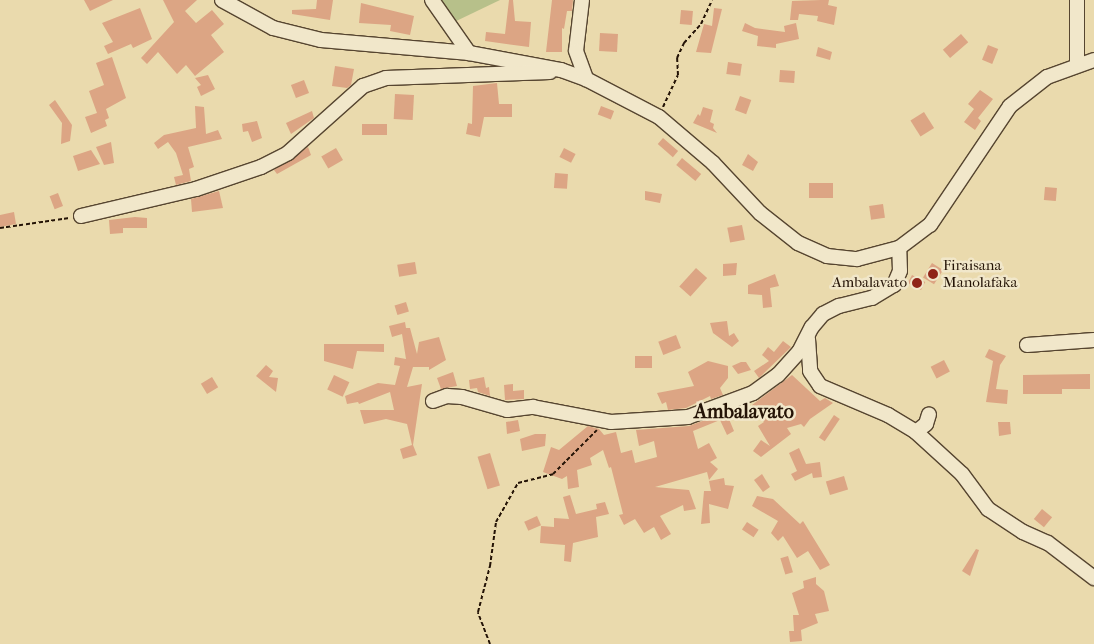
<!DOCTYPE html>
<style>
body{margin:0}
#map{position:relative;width:1094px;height:644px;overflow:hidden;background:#eadaad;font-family:"IM FELL French Canon",serif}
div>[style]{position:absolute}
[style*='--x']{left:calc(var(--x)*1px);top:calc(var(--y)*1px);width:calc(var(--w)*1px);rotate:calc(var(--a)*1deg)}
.green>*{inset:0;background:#b7c08a}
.building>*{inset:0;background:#dca584;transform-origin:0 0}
.path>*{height:2px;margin-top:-1px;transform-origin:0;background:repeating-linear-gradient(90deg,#241306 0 4px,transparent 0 6.5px)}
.roads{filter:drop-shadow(1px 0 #564530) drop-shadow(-1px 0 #564530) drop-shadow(0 1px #564530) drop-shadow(0 -1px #564530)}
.minor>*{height:14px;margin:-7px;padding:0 7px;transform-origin:7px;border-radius:7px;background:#f1e7ca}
.dots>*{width:14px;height:14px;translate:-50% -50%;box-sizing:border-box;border:2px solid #f1e7ca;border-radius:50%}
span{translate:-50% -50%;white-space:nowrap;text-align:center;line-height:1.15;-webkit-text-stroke:5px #f1e7ca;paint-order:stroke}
.poi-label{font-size:15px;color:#241306}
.left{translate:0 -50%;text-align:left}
.right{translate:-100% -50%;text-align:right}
.district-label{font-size:20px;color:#241306;font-weight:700}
</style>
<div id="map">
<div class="green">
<i style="clip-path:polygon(432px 0,500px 0,450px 24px)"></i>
</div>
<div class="building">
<i style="clip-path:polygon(84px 0,113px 0,90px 11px)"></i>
<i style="clip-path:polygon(163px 0,197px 0,185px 11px,196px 23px,212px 10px,224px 24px,211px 35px,224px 52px,195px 76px,186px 65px,177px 74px,158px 52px,147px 64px,141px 58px,174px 22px)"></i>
<i style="clip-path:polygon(317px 0,333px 0,330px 20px,292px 14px,292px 10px,316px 9px)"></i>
<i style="clip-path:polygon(509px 0,513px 0,515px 21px,531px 22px,529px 47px,485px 41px,486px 32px,505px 34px)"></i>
<i style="clip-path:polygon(552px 0,573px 0,572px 11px,567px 11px,564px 29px,562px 28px,562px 52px,546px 52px)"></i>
<i style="clip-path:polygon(821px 0,829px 0,828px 5px,837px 7px,834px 25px,817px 21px,818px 16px,799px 14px,798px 20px,790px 20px,792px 1px)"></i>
<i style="clip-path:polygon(361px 3px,414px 16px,410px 35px,390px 31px,391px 25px,359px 23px)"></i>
<i style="clip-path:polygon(140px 8px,152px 39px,133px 48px,131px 44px,108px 54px,104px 46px,113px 42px,102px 23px)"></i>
<i style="clip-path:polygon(714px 8px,722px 9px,711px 53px,696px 52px,704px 24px,712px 26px)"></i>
<i style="left:681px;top:10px;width:12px;height:14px;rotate:5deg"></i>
<i style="clip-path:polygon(745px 23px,755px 28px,785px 32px,784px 26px,796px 23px,799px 39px,776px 44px,776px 48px,757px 46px,758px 36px,742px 31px)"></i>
<i style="left:600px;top:33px;width:18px;height:18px;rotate:3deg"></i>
<i style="left:961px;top:34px;width:11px;height:24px;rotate:49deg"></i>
<i style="left:988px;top:45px;width:11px;height:16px;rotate:22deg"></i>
<i style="clip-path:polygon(818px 47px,832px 52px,830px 60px,816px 56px)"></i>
<i style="clip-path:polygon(112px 57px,126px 98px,106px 109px,109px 118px,105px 120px,107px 126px,91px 133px,85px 117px,97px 113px,89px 91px,104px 85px,96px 63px)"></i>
<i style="left:728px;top:62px;width:14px;height:12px;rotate:8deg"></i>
<i style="clip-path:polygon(335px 66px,354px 69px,351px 85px,347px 88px,332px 86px)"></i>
<i style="left:780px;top:70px;width:15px;height:12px;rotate:4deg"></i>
<i style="clip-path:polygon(208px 75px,215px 89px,201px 96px,197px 87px,201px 85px,195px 78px)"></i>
<i style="left:304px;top:80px;width:14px;height:14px;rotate:69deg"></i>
<i style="clip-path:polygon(497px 83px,499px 104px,512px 104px,512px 117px,484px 117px,480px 137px,466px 134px,468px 123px,472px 124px,473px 86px)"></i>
<i style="clip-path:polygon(980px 90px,993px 99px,978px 118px,981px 121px,975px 130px,964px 122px,974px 109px,968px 104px)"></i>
<i style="left:395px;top:94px;width:19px;height:25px;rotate:3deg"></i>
<i style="left:740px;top:96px;width:12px;height:15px;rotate:20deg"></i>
<i style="clip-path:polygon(55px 100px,72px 125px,70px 141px,61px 144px,62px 123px,49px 105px)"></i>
<i style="clip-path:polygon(195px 106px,204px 107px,206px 134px,218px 130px,222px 139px,188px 147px,194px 167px,189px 169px,191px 181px,176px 185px,174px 177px,183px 175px,176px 153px,168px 142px,158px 149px,154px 143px,164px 135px,196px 128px)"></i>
<i style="left:601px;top:106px;width:14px;height:9px;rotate:21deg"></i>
<i style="clip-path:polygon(703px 107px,713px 110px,710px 122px,714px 124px,713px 128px,717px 133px,693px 123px,698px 114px,700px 116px)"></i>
<i style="clip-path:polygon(312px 111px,314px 118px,291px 134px,286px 123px)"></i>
<i style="left:924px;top:112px;width:19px;height:16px;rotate:58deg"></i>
<i style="clip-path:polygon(257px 121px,262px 138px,252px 142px,248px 131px,243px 132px,242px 124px)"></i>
<i style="left:387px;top:124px;width:11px;height:25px;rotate:90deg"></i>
<i style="left:663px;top:138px;width:20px;height:8px;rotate:41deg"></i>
<i style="clip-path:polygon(111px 142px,114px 163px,104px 165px,96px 147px)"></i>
<i style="clip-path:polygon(308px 147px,311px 155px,277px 174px,274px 170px)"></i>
<i style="left:336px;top:148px;width:14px;height:17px;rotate:60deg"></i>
<i style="left:564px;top:148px;width:13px;height:10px;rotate:27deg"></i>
<i style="clip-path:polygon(91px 150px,100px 164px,78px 171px,73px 156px)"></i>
<i style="clip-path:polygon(748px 154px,758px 162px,753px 171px,742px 165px)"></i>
<i style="left:682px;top:158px;width:25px;height:9px;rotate:40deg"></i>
<i style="left:555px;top:173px;width:13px;height:15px;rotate:4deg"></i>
<i style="left:809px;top:183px;width:24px;height:15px"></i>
<i style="left:1045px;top:187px;width:12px;height:13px;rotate:5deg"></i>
<i style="clip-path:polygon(219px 191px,223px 208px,192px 212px,191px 199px)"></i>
<i style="clip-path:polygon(645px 191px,662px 194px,660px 203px,645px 200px)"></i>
<i style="left:58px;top:193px;width:14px;height:9px;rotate:69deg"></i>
<i style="left:883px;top:204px;width:14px;height:14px;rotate:82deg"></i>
<i style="clip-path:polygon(14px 212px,16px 224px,0 227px,0 215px)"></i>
<i style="clip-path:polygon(135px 217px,147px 218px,147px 228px,123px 228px,123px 233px,110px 234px,109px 220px)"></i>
<i style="left:742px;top:225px;width:15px;height:15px;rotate:79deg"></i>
<i style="left:415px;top:262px;width:12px;height:18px;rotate:81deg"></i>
<i style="clip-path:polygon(737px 263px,736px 275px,723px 276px,723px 264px)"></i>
<i style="left:932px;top:263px;width:13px;height:17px;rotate:32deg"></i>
<i style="left:696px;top:268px;width:15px;height:25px;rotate:42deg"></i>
<i style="clip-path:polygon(775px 274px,779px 286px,770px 288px,772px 307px,763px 308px,762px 295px,748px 294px,748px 285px)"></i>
<i style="left:912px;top:275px;width:15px;height:9px;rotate:28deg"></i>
<i style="left:406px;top:302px;width:10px;height:12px;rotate:73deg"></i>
<i style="clip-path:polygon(727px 321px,729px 336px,734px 333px,739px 341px,732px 347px,713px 333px,710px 323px)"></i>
<i style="clip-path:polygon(405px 322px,406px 328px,410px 328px,417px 354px,419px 342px,439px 337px,446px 360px,429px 370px,429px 367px,413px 367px,407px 387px,422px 384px,413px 445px,417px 455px,403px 459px,400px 449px,412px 445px,407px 424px,386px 419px,364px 424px,360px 410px,394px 410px,390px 392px,359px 404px,358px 402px,347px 404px,345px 396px,378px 383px,395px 385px,400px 366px,394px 365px,395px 357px,406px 359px,402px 334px,392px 337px,389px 326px)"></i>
<i style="left:676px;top:335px;width:14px;height:19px;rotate:69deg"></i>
<i style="clip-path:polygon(783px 341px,791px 347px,759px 378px,754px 371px,769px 361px,762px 355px,768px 347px,774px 352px)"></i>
<i style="clip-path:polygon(324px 344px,384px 344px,384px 352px,357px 351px,353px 369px,324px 361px)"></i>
<i style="clip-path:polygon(989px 349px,1006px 356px,1000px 365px,996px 389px,1008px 390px,1007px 404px,986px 402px,993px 361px,985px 357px)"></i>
<i style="left:635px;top:356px;width:17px;height:12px"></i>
<i style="left:944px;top:360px;width:13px;height:15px;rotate:63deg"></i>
<i style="clip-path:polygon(708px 361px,728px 366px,728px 378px,720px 388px,723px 395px,711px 399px,710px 396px,686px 408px,668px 410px,666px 402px,662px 404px,657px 393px,694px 386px,688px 372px)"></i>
<i style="clip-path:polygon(741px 362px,746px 362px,751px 370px,738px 374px,732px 366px)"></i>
<i style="clip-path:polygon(266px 365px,273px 371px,269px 377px,278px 378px,276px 392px,256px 376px)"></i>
<i style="clip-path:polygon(453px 372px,457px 386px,441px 389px,437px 378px)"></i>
<i style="clip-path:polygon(1090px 374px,1090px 389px,1062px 389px,1062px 394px,1023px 394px,1023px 375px)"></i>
<i style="left:334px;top:375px;width:17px;height:16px;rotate:25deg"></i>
<i style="clip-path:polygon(792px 375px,820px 401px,825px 398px,833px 403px,810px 419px,804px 427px,801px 424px,787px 428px,791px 434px,761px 457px,753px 451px,761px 440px,770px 446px,758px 426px,764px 422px,752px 405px)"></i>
<i style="left:212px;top:377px;width:12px;height:13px;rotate:59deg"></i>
<i style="clip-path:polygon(484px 377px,486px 388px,489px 387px,490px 396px,478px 392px,477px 388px,470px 389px,469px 380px)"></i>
<i style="clip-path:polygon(513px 384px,513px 391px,524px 390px,524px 399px,505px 400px,504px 385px)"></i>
<i style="clip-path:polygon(726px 412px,734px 431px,727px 435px,720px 420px,693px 431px,698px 449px,709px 443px,717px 458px,710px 462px,718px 469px,709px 480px,707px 472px,655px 487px,689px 490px,696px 509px,684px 511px,683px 505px,660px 516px,671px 534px,661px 540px,654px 527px,644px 533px,635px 519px,624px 525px,619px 515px,623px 514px,611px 467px,609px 468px,603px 450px,590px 458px,592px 465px,577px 470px,579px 487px,568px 489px,567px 476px,562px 479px,543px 472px,551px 447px,559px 450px,588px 426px,599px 429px,604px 435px,616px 432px,621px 453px,632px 450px,635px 463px,657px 457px,654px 441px,639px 446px,636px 430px,689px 426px)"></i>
<i style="left:834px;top:415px;width:7px;height:27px;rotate:34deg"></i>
<i style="clip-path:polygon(518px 420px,520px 431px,507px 434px,506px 422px)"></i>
<i style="clip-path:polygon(998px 422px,1010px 422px,1011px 434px,999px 436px)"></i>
<i style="clip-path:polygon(535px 434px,546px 434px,545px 446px,522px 451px,520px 439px)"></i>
<i style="clip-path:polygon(799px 448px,806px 464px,820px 462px,822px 477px,813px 478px,812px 473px,795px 481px,791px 474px,797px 471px,789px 453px)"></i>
<i style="left:490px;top:453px;width:34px;height:13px;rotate:73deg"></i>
<i style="clip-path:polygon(762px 474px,770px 487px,763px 492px,754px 480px)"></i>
<i style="left:844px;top:476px;width:14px;height:19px;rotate:73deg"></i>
<i style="clip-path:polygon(724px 478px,725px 485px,734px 486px,728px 509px,709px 504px,710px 523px,701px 524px,704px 491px,711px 491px,709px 481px)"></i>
<i style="clip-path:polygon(570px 495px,576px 514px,597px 509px,596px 504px,605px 502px,609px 514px,596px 517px,598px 537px,573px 543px,571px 562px,564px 561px,565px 545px,540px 543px,541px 526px,554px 527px,554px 518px,569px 519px,563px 497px)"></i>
<i style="clip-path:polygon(757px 496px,773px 499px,800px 524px,803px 521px,830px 565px,820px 570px,808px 551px,797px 558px,783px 536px,778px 541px,771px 533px,778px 521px,752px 506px)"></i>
<i style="left:1042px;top:509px;width:13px;height:13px;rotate:39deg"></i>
<i style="left:537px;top:516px;width:10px;height:14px;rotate:66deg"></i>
<i style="left:747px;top:522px;width:14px;height:9px;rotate:34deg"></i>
<i style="clip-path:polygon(976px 549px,979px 550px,970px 576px,962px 571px)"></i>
<i style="left:788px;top:556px;width:17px;height:8px;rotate:73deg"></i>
<i style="clip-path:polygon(816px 577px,816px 584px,824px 591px,829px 611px,815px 614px,818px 623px,801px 630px,802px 641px,790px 642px,789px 631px,794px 631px,793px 615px,799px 615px,792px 593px,804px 588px,803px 581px)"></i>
</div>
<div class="path">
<i style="--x:663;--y:107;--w:35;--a:-65"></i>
<i style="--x:678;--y:75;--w:17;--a:-93"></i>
<i style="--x:677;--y:58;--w:17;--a:-65"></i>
<i style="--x:684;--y:43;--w:25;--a:-48"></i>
<i style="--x:701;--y:24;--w:26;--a:-65"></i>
<i style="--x:0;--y:228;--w:70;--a:-8.2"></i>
<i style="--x:490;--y:644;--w:34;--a:-111"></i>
<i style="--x:478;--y:612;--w:48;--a:-75.4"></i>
<i style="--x:490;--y:566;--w:44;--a:-82.2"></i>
<i style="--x:496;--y:522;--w:45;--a:-60.6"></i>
<i style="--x:518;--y:483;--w:36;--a:-14"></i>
<i style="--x:553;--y:474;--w:62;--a:-45"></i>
</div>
<div class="roads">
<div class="minor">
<i style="--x:222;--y:0;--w:58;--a:28.8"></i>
<i style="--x:273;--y:28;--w:49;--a:14"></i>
<i style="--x:321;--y:40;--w:149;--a:5"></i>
<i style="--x:469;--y:53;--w:94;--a:10.5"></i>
<i style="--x:561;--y:70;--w:27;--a:20"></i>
<i style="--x:586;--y:79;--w:82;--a:27.5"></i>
<i style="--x:659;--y:117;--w:71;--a:40.4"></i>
<i style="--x:713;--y:163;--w:69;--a:46.8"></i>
<i style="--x:760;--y:213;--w:48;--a:38.3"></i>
<i style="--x:798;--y:243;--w:32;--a:24"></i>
<i style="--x:827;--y:256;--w:30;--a:6"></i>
<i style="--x:857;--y:259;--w:43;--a:-14.7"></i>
<i style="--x:899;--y:248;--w:39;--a:-37"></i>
<i style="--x:930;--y:225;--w:143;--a:-56.1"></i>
<i style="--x:1010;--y:106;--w:47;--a:-38.1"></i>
<i style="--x:1047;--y:77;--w:50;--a:-19.9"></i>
<i style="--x:432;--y:0;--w:65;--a:55.1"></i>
<i style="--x:582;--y:0;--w:51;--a:96.7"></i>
<i style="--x:576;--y:51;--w:30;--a:70"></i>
<i style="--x:1077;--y:64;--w:64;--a:-90"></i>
<i style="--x:81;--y:216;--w:118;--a:-13.2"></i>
<i style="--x:196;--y:189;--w:69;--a:-18.7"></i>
<i style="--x:261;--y:167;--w:30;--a:-27"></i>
<i style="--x:288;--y:153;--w:101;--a:-41.8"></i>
<i style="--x:363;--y:86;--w:24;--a:-19"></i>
<i style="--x:386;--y:78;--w:164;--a:-2.1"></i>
<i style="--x:808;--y:339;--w:32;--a:86"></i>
<i style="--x:810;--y:371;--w:18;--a:56"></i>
<i style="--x:820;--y:386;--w:74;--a:23.1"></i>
<i style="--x:888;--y:415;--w:33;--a:31"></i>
<i style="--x:916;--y:432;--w:62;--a:42.4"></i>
<i style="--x:962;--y:474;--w:44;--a:53.4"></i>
<i style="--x:988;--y:509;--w:42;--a:33.3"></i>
<i style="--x:1023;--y:532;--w:27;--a:24"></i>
<i style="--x:1048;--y:543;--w:58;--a:37.3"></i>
<i style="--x:1027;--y:345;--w:67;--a:-4.3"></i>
<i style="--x:433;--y:401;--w:15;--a:-20"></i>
<i style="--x:447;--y:396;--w:15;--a:4"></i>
<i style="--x:462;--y:397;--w:47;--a:16.1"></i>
<i style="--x:507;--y:410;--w:26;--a:-7"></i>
<i style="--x:533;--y:407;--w:79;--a:10.9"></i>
<i style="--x:611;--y:422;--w:77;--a:-3.7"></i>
<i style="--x:688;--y:417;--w:69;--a:-20.3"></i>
<i style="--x:753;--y:393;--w:31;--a:-36"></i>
<i style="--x:778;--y:375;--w:31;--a:-48"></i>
<i style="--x:799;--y:352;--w:28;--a:-63"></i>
<i style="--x:812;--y:327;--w:17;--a:-50"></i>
<i style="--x:823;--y:314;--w:18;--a:-27"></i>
<i style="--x:839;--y:306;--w:34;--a:-14"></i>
<i style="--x:872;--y:298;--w:26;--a:-31"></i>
<i style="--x:894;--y:285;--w:15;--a:-67"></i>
<i style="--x:900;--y:271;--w:23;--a:-92"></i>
<i style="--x:916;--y:432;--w:13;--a:-39"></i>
<i style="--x:926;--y:424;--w:10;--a:-73"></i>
</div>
</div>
<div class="dots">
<i style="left:933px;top:274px;background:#8f2418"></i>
<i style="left:917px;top:283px;background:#8f2418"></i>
</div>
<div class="poi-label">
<span class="left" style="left:943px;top:274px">Firaisana<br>Manolafaka</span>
<span class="right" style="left:907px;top:283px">Ambalavato</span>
</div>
<div class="district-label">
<span style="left:744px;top:411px">Ambalavato</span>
</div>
</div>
